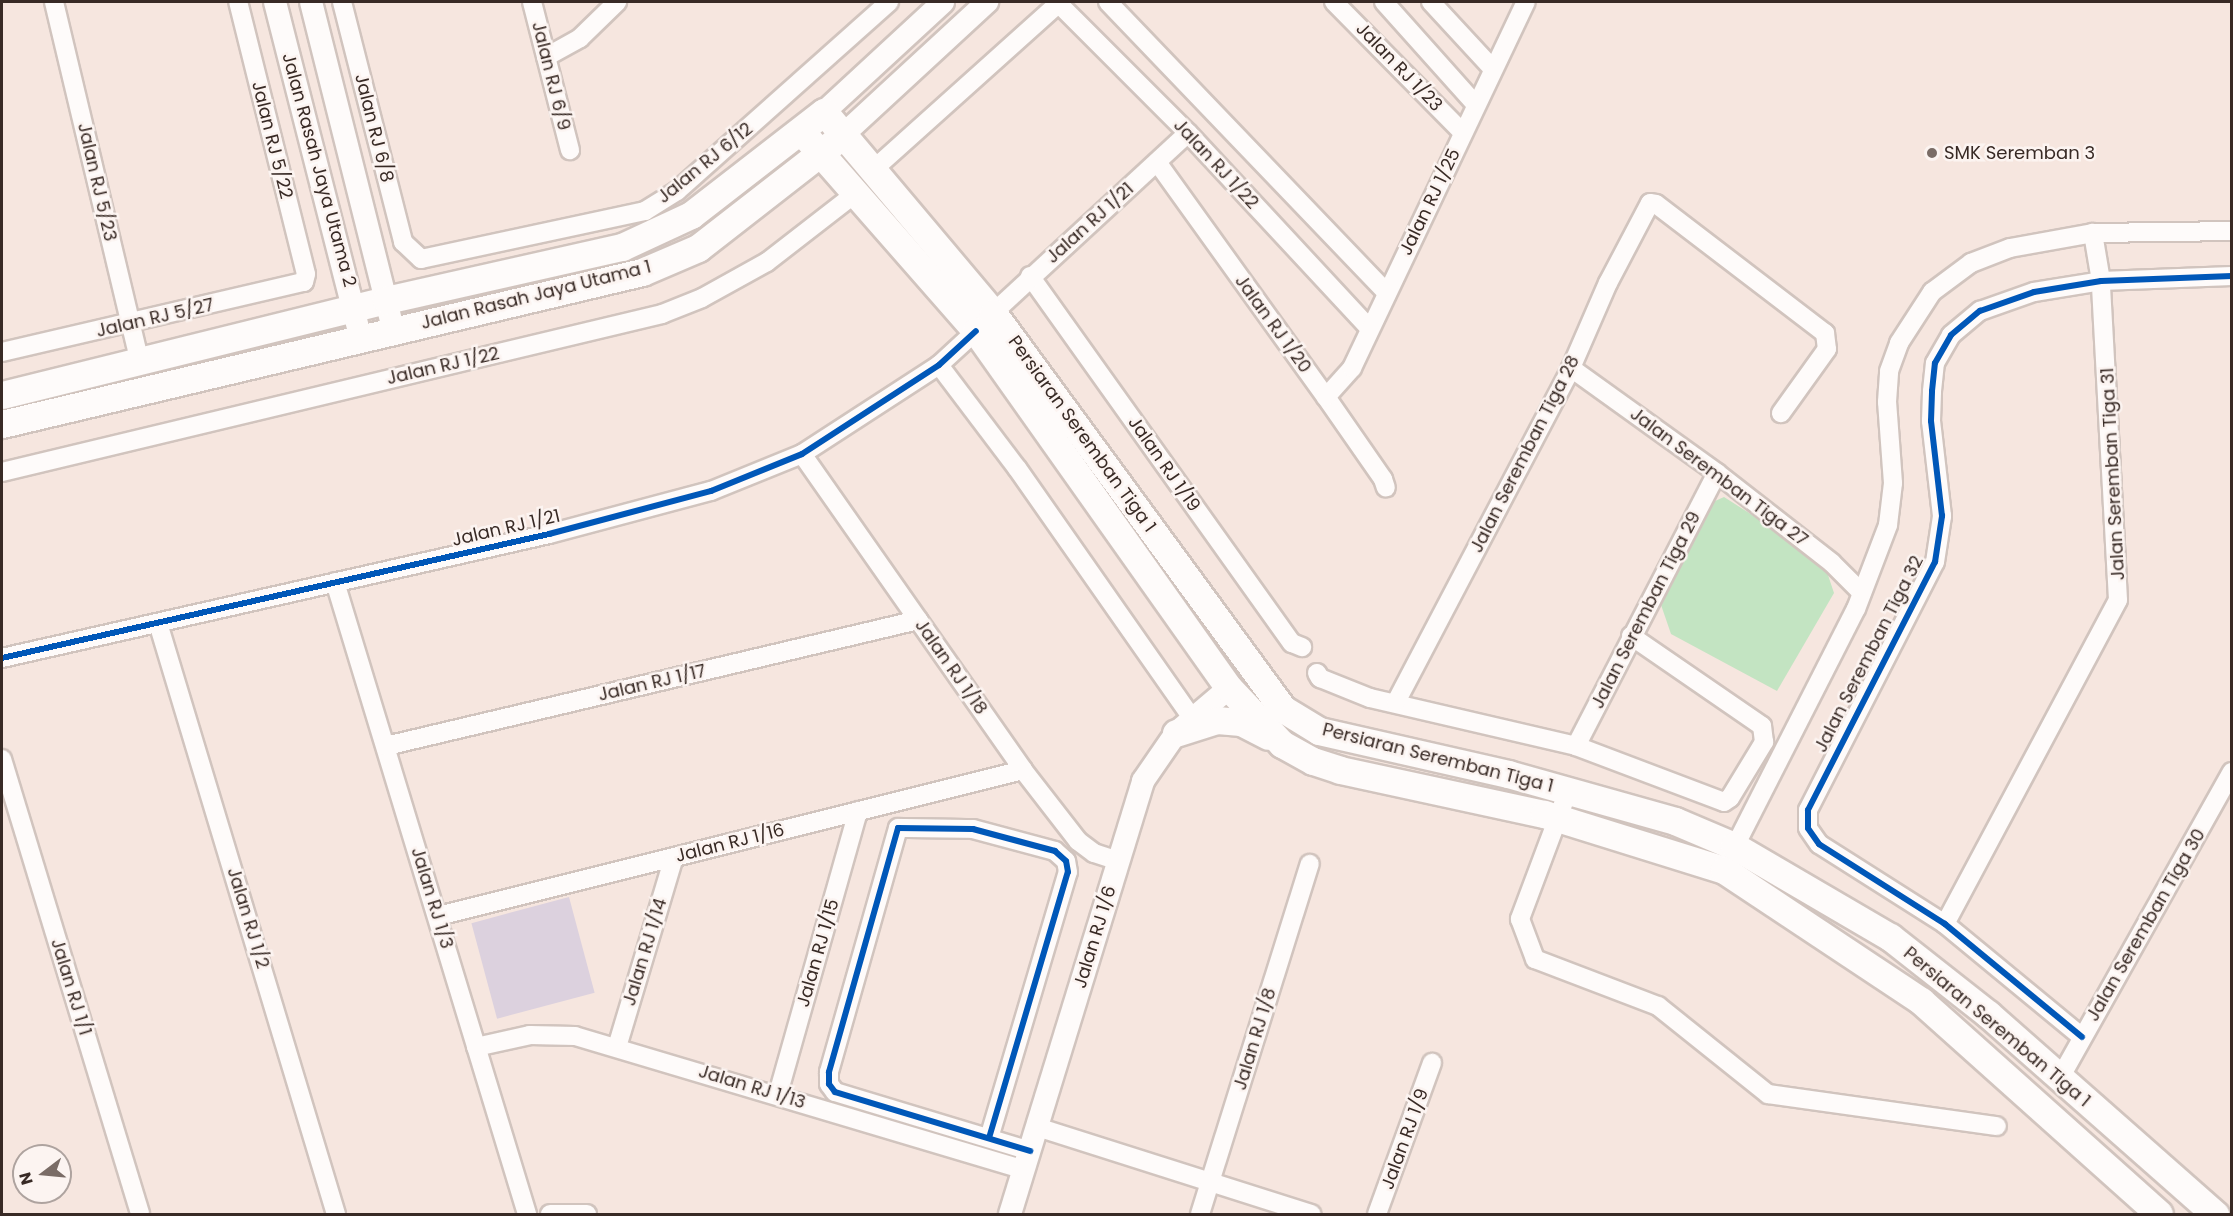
<!DOCTYPE html>
<style>
body{margin:0}
#map{position:relative;width:2233px;height:1216px;overflow:hidden;background:#f6e6df;font-family:Poppins,sans-serif}
div>[style]{position:absolute}
[style*='--x']{left:calc(var(--x)*1px);top:calc(var(--y)*1px);width:calc(var(--w)*1px);rotate:calc(var(--a)*1deg)}
.green>*{inset:0;background:#c3e4c2}
.building>*{inset:0;background:#dcd1de;transform-origin:0 0}
.roads{filter:drop-shadow(2px 0 #d1c4be) drop-shadow(-2px 0 #d1c4be) drop-shadow(0 2px #d1c4be) drop-shadow(0 -2px #d1c4be)}
.minor>*{height:18px;margin:-9px;padding:0 9px;transform-origin:9px;border-radius:9px;background:#fefbfa}
.tertiary>*{height:22px;margin:-11px;padding:0 11px;transform-origin:11px;border-radius:11px;background:#fefbfa}
.secondary>*{height:27px;margin:-13.5px;padding:0 13.5px;transform-origin:13.5px;border-radius:13.5px;background:#fefbfa}
.cycleway>*{height:6px;margin:-3px;padding:0 3px;transform-origin:3px;border-radius:3px;background:#0057b8}
.dots>*{width:16px;height:16px;translate:-50% -50%;box-sizing:border-box;border:3px solid #fcf4f1;border-radius:50%}
span{translate:-50% -50%;white-space:nowrap;text-align:center;line-height:1.15;-webkit-text-stroke:5px #fcf4f1;paint-order:stroke}
.street-label{font-size:18px;color:#382a25}
.poi-label{font-size:18px;color:#382a25}
.left{translate:0 -50%;text-align:left}
.frame{position:absolute;inset:0;border:3px solid #382a25;pointer-events:none}
.north{position:absolute;left:12px;top:1144px;width:60px;height:60px;box-sizing:border-box;background:#fcf4f1;border:2px solid #aea39f;border-radius:50%;rotate:254deg;font-size:16px;font-weight:700;line-height:24px;text-align:center;color:#382a25}
.north::after{content:'';display:block;margin:auto;width:21px;height:27px;background:#7a6c66;clip-path:polygon(50% 0,100% 100%,50% 72%,0 100%)}
</style>
<div id="map">
<div class="green">
<i style="clip-path:polygon(1724px 497px,1823px 560px,1834px 593px,1777px 691px,1671px 634px,1659px 599px,1704px 506px)"></i>
</div>
<div class="building">
<i style="left:569px;top:897px;width:99px;height:101px;rotate:75deg"></i>
</div>
<div class="roads">
<div class="minor">
<i style="--x:54;--y:2;--w:370;--a:76.6"></i>
<i style="--x:342;--y:2;--w:248;--a:75.7"></i>
<i style="--x:403;--y:242;--w:25;--a:43"></i>
<i style="--x:421;--y:259;--w:229;--a:-12.1"></i>
<i style="--x:645;--y:211;--w:38;--a:-32"></i>
<i style="--x:677;--y:191;--w:284;--a:-41.7"></i>
<i style="--x:532;--y:2;--w:153;--a:75.6"></i>
<i style="--x:1108;--y:2;--w:402;--a:46.2"></i>
<i style="--x:1334;--y:2;--w:184;--a:45.4"></i>
<i style="--x:1384;--y:2;--w:138;--a:48.2"></i>
<i style="--x:1431;--y:2;--w:91;--a:47.2"></i>
<i style="--x:1058;--y:3;--w:184;--a:45"></i>
<i style="--x:1188;--y:133;--w:267;--a:47.1"></i>
<i style="--x:546;--y:57;--w:39;--a:-29"></i>
<i style="--x:580;--y:38;--w:52;--a:-44.2"></i>
<i style="--x:1157;--y:162;--w:289;--a:54.3"></i>
<i style="--x:1326;--y:397;--w:100;--a:55.2"></i>
<i style="--x:1383;--y:479;--w:9;--a:72"></i>
<i style="--x:874;--y:169;--w:250;--a:-41.9"></i>
<i style="--x:1030;--y:276;--w:451;--a:54.5"></i>
<i style="--x:1292;--y:643;--w:11;--a:22"></i>
<i style="--x:993;--y:313;--w:265;--a:-42.7"></i>
<i style="--x:2;--y:352;--w:310;--a:-13.1"></i>
<i style="--x:304;--y:282;--w:8;--a:-76"></i>
<i style="--x:306;--y:274;--w:280;--a:-104"></i>
<i style="--x:939;--y:365;--w:129;--a:52.9"></i>
<i style="--x:1017;--y:468;--w:305;--a:55"></i>
<i style="--x:1571;--y:368;--w:180;--a:35.7"></i>
<i style="--x:1717;--y:473;--w:146;--a:38"></i>
<i style="--x:1832;--y:563;--w:42;--a:45"></i>
<i style="--x:1326;--y:397;--w:39;--a:-48"></i>
<i style="--x:1352;--y:368;--w:405;--a:-64.6"></i>
<i style="--x:802;--y:454;--w:386;--a:55"></i>
<i style="--x:1023;--y:770;--w:90;--a:52.2"></i>
<i style="--x:1078;--y:841;--w:20;--a:37"></i>
<i style="--x:1094;--y:853;--w:25;--a:18"></i>
<i style="--x:2;--y:472;--w:679;--a:-13.46"></i>
<i style="--x:662;--y:314;--w:43;--a:-21.8"></i>
<i style="--x:702;--y:298;--w:74;--a:-29"></i>
<i style="--x:767;--y:262;--w:113;--a:-37.8"></i>
<i style="--x:335;--y:582;--w:661;--a:73.1"></i>
<i style="--x:158;--y:623;--w:617;--a:73.24"></i>
<i style="--x:2;--y:658;--w:561;--a:-12.77"></i>
<i style="--x:549;--y:534;--w:168;--a:-14.9"></i>
<i style="--x:711;--y:491;--w:98;--a:-22.1"></i>
<i style="--x:802;--y:454;--w:163;--a:-33"></i>
<i style="--x:939;--y:365;--w:50;--a:-42.6"></i>
<i style="--x:1317;--y:673;--w:6;--a:59"></i>
<i style="--x:1320;--y:678;--w:54;--a:21.8"></i>
<i style="--x:1370;--y:698;--w:212;--a:13.1"></i>
<i style="--x:1576;--y:746;--w:158;--a:20.7"></i>
<i style="--x:1724;--y:802;--w:7;--a:-34"></i>
<i style="--x:1730;--y:798;--w:66;--a:-58.7"></i>
<i style="--x:1764;--y:742;--w:16;--a:-97"></i>
<i style="--x:1762;--y:726;--w:159;--a:-145.5"></i>
<i style="--x:1396;--y:702;--w:377;--a:-62.3"></i>
<i style="--x:1571;--y:368;--w:93;--a:-66.5"></i>
<i style="--x:1608;--y:283;--w:90;--a:-62.3"></i>
<i style="--x:1650;--y:203;--w:6;--a:9"></i>
<i style="--x:1656;--y:204;--w:213;--a:37.4"></i>
<i style="--x:1825;--y:333;--w:16;--a:83"></i>
<i style="--x:1827;--y:349;--w:79;--a:125.7"></i>
<i style="--x:386;--y:746;--w:547;--a:-13.32"></i>
<i style="--x:1576;--y:746;--w:307;--a:-62.7"></i>
<i style="--x:2;--y:759;--w:475;--a:73.1"></i>
<i style="--x:1568;--y:791;--w:137;--a:110.6"></i>
<i style="--x:1520;--y:919;--w:43;--a:69.4"></i>
<i style="--x:1535;--y:959;--w:132;--a:20.9"></i>
<i style="--x:1658;--y:1006;--w:141;--a:38.7"></i>
<i style="--x:1768;--y:1094;--w:231;--a:8"></i>
<i style="--x:1730;--y:856;--w:277;--a:-63"></i>
<i style="--x:1856;--y:609;--w:90;--a:-69.1"></i>
<i style="--x:1888;--y:525;--w:42;--a:-83.2"></i>
<i style="--x:1893;--y:483;--w:81;--a:-94.2"></i>
<i style="--x:1887;--y:402;--w:31;--a:-86"></i>
<i style="--x:1889;--y:371;--w:30;--a:-70"></i>
<i style="--x:1899;--y:343;--w:61;--a:-57.1"></i>
<i style="--x:1932;--y:292;--w:49;--a:-36.6"></i>
<i style="--x:1971;--y:263;--w:42;--a:-21"></i>
<i style="--x:2010;--y:248;--w:84;--a:-10.2"></i>
<i style="--x:2093;--y:233;--w:139;--a:-0.8"></i>
<i style="--x:438;--y:916;--w:603;--a:-14.01"></i>
<i style="--x:1945;--y:924;--w:367;--a:-61.9"></i>
<i style="--x:2118;--y:600;--w:319;--a:-93.1"></i>
<i style="--x:2101;--y:281;--w:49;--a:-99.5"></i>
<i style="--x:2082;--y:1037;--w:178;--a:-140.5"></i>
<i style="--x:1945;--y:924;--w:149;--a:-147.6"></i>
<i style="--x:1819;--y:844;--w:19;--a:-125"></i>
<i style="--x:1808;--y:828;--w:18;--a:-90"></i>
<i style="--x:1808;--y:810;--w:279;--a:-62.9"></i>
<i style="--x:1935;--y:562;--w:47;--a:-81.3"></i>
<i style="--x:1942;--y:516;--w:96;--a:-96.6"></i>
<i style="--x:1931;--y:421;--w:30;--a:-88"></i>
<i style="--x:1932;--y:391;--w:28;--a:-84"></i>
<i style="--x:1935;--y:363;--w:32;--a:-60"></i>
<i style="--x:1951;--y:335;--w:38;--a:-40"></i>
<i style="--x:1980;--y:311;--w:57;--a:-19.4"></i>
<i style="--x:2034;--y:292;--w:68;--a:-9.3"></i>
<i style="--x:2101;--y:281;--w:131;--a:-2.2"></i>
<i style="--x:476;--y:1047;--w:55;--a:-12.5"></i>
<i style="--x:530;--y:1035;--w:45;--a:1.3"></i>
<i style="--x:575;--y:1036;--w:469;--a:16.6"></i>
<i style="--x:617;--y:1047;--w:198;--a:-73.3"></i>
<i style="--x:2060;--y:1078;--w:351;--a:-60.7"></i>
<i style="--x:778;--y:1094;--w:294;--a:-74.2"></i>
<i style="--x:1037;--y:1127;--w:288;--a:17.6"></i>
<i style="--x:989;--y:1138;--w:277;--a:-73.5"></i>
<i style="--x:1068;--y:872;--w:11;--a:-100"></i>
<i style="--x:1066;--y:861;--w:15;--a:-138"></i>
<i style="--x:1055;--y:851;--w:85;--a:-165"></i>
<i style="--x:973;--y:829;--w:75;--a:-179.2"></i>
<i style="--x:898;--y:828;--w:254;--a:105.8"></i>
<i style="--x:829;--y:1072;--w:12;--a:90"></i>
<i style="--x:829;--y:1084;--w:10;--a:53"></i>
<i style="--x:835;--y:1092;--w:204;--a:16.8"></i>
<i style="--x:550;--y:1214;--w:37;--a:0"></i>
<i style="--x:1200;--y:1214;--w:367;--a:-72.6"></i>
<i style="--x:1377;--y:1214;--w:161;--a:-70"></i>
</div>
<div class="tertiary">
<i style="--x:275;--y:2;--w:348;--a:75.7"></i>
<i style="--x:311;--y:2;--w:337;--a:75.9"></i>
<i style="--x:824;--y:112;--w:162;--a:-42.7"></i>
<i style="--x:844;--y:134;--w:195;--a:-42.7"></i>
<i style="--x:1010;--y:1214;--w:453;--a:-72.9"></i>
<i style="--x:1143;--y:781;--w:58;--a:-55.5"></i>
<i style="--x:1176;--y:733;--w:70;--a:-40.3"></i>
</div>
<div class="secondary">
<i style="--x:801;--y:131;--w:266;--a:48.8"></i>
<i style="--x:976;--y:331;--w:438;--a:54.7"></i>
<i style="--x:1229;--y:688;--w:77;--a:46.6"></i>
<i style="--x:1282;--y:744;--w:35;--a:29"></i>
<i style="--x:1313;--y:761;--w:28;--a:18"></i>
<i style="--x:1340;--y:770;--w:209;--a:12.2"></i>
<i style="--x:1544;--y:814;--w:189;--a:17.3"></i>
<i style="--x:1724;--y:870;--w:237;--a:33.6"></i>
<i style="--x:1921;--y:1001;--w:319;--a:41.8"></i>
<i style="--x:2;--y:395;--w:396;--a:-13.9"></i>
<i style="--x:386;--y:300;--w:242;--a:-12.7"></i>
<i style="--x:622;--y:247;--w:76;--a:-24.9"></i>
<i style="--x:691;--y:215;--w:168;--a:-37.8"></i>
<i style="--x:824;--y:112;--w:263;--a:49.9"></i>
<i style="--x:993;--y:313;--w:491;--a:53.8"></i>
<i style="--x:1283;--y:709;--w:42;--a:31.4"></i>
<i style="--x:1319;--y:731;--w:194;--a:12.8"></i>
<i style="--x:1508;--y:774;--w:173;--a:15.7"></i>
<i style="--x:1675;--y:821;--w:64;--a:23"></i>
<i style="--x:1734;--y:846;--w:181;--a:30.3"></i>
<i style="--x:1890;--y:937;--w:125;--a:38.2"></i>
<i style="--x:1988;--y:1014;--w:303;--a:41.4"></i>
<i style="--x:2;--y:424;--w:658;--a:-13.36"></i>
<i style="--x:642;--y:272;--w:61;--a:-23.2"></i>
<i style="--x:698;--y:248;--w:172;--a:-37.9"></i>
<i style="--x:1176;--y:733;--w:43;--a:-17.6"></i>
<i style="--x:1217;--y:720;--w:24;--a:5"></i>
<i style="--x:1241;--y:722;--w:30;--a:27"></i>
</div>
</div>
<div class="cycleway">
<i style="--x:2;--y:658;--w:561;--a:-12.77"></i>
<i style="--x:549;--y:534;--w:168;--a:-14.9"></i>
<i style="--x:711;--y:491;--w:98;--a:-22.1"></i>
<i style="--x:802;--y:454;--w:163;--a:-33"></i>
<i style="--x:939;--y:365;--w:50;--a:-42.6"></i>
<i style="--x:2082;--y:1037;--w:178;--a:-140.5"></i>
<i style="--x:1945;--y:924;--w:149;--a:-147.6"></i>
<i style="--x:1819;--y:844;--w:19;--a:-125"></i>
<i style="--x:1808;--y:828;--w:18;--a:-90"></i>
<i style="--x:1808;--y:810;--w:279;--a:-62.9"></i>
<i style="--x:1935;--y:562;--w:47;--a:-81.3"></i>
<i style="--x:1942;--y:516;--w:96;--a:-96.6"></i>
<i style="--x:1931;--y:421;--w:30;--a:-88"></i>
<i style="--x:1932;--y:391;--w:28;--a:-84"></i>
<i style="--x:1935;--y:363;--w:32;--a:-60"></i>
<i style="--x:1951;--y:335;--w:38;--a:-40"></i>
<i style="--x:1980;--y:311;--w:57;--a:-19.4"></i>
<i style="--x:2034;--y:292;--w:68;--a:-9.3"></i>
<i style="--x:2101;--y:281;--w:131;--a:-2.2"></i>
<i style="--x:989;--y:1138;--w:277;--a:-73.5"></i>
<i style="--x:1068;--y:872;--w:11;--a:-100"></i>
<i style="--x:1066;--y:861;--w:15;--a:-138"></i>
<i style="--x:1055;--y:851;--w:85;--a:-165"></i>
<i style="--x:973;--y:829;--w:75;--a:-179.2"></i>
<i style="--x:898;--y:828;--w:254;--a:105.8"></i>
<i style="--x:829;--y:1072;--w:12;--a:90"></i>
<i style="--x:829;--y:1084;--w:10;--a:53"></i>
<i style="--x:835;--y:1092;--w:204;--a:16.8"></i>
</div>
<div class="dots">
<i style="left:1932px;top:153px;background:#7a6c66"></i>
</div>
<div class="street-label">
<span style="left:1399px;top:67px;rotate:46deg">Jalan RJ 1/23</span>
<span style="left:551px;top:76px;rotate:76deg">Jalan RJ 6/9</span>
<span style="left:374px;top:128px;rotate:76deg">Jalan RJ 6/8</span>
<span style="left:272px;top:140px;rotate:76deg">Jalan RJ 5/22</span>
<span style="left:705px;top:163px;rotate:-39deg">Jalan RJ 6/12</span>
<span style="left:1216px;top:164px;rotate:47deg">Jalan RJ 1/22</span>
<span style="left:319px;top:170px;rotate:75deg">Jalan Rasah Jaya Utama 2</span>
<span style="left:97px;top:182px;rotate:77deg">Jalan RJ 5/23</span>
<span style="left:1430px;top:202px;rotate:-64deg">Jalan RJ 1/25</span>
<span style="left:1090px;top:223px;rotate:-42deg">Jalan RJ 1/21</span>
<span style="left:536px;top:295px;rotate:-14deg">Jalan Rasah Jaya Utama 1</span>
<span style="left:155px;top:318px;rotate:-13deg">Jalan RJ 5/27</span>
<span style="left:1273px;top:324px;rotate:54deg">Jalan RJ 1/20</span>
<span style="left:443px;top:366px;rotate:-13deg">Jalan RJ 1/22</span>
<span style="left:1082px;top:434px;rotate:54deg">Persiaran Seremban Tiga 1</span>
<span style="left:1525px;top:454px;rotate:-63deg">Jalan Seremban Tiga 28</span>
<span style="left:1164px;top:464px;rotate:55deg">Jalan RJ 1/19</span>
<span style="left:2113px;top:474px;rotate:-93deg">Jalan Seremban Tiga 31</span>
<span style="left:1719px;top:477px;rotate:37deg">Jalan Seremban Tiga 27</span>
<span style="left:506px;top:528px;rotate:-13deg">Jalan RJ 1/21</span>
<span style="left:1646px;top:610px;rotate:-63deg">Jalan Seremban Tiga 29</span>
<span style="left:1869px;top:654px;rotate:-63deg">Jalan Seremban Tiga 32</span>
<span style="left:951px;top:667px;rotate:55deg">Jalan RJ 1/18</span>
<span style="left:652px;top:683px;rotate:-13deg">Jalan RJ 1/17</span>
<span style="left:1438px;top:758px;rotate:14deg">Persiaran Seremban Tiga 1</span>
<span style="left:730px;top:843px;rotate:-14deg">Jalan RJ 1/16</span>
<span style="left:432px;top:898px;rotate:73deg">Jalan RJ 1/3</span>
<span style="left:248px;top:918px;rotate:73deg">Jalan RJ 1/2</span>
<span style="left:2146px;top:925px;rotate:-60deg">Jalan Seremban Tiga 30</span>
<span style="left:1095px;top:937px;rotate:-73deg">Jalan RJ 1/6</span>
<span style="left:645px;top:952px;rotate:-73deg">Jalan RJ 1/14</span>
<span style="left:818px;top:953px;rotate:-74deg">Jalan RJ 1/15</span>
<span style="left:71px;top:987px;rotate:73deg">Jalan RJ 1/1</span>
<span style="left:1997px;top:1027px;rotate:40deg">Persiaran Seremban Tiga 1</span>
<span style="left:1255px;top:1039px;rotate:-73deg">Jalan RJ 1/8</span>
<span style="left:752px;top:1087px;rotate:17deg">Jalan RJ 1/13</span>
<span style="left:1405px;top:1139px;rotate:-70deg">Jalan RJ 1/9</span>
</div>
<div class="poi-label">
<span class="left" style="left:1944px;top:153px">SMK Seremban 3</span>
</div>
<div class="frame"></div>
<div class="north">N</div>
</div>
